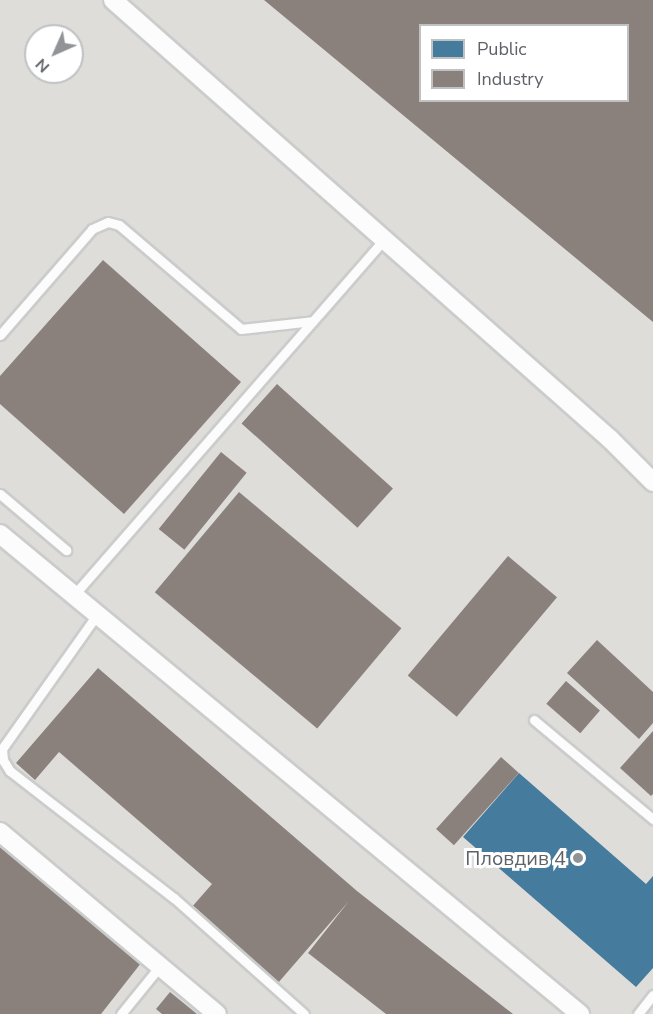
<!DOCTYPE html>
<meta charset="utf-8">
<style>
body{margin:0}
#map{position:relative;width:653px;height:1014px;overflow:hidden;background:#efeeea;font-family:"Nunito Sans",sans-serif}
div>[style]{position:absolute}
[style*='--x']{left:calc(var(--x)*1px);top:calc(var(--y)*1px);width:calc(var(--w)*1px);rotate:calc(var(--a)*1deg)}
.industrial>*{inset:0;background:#dfddda}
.public>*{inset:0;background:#457b9d}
.industry>*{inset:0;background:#8a817c;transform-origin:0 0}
.roads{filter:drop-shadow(2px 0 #cbcccc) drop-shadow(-2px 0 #cbcccc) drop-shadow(0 2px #cbcccc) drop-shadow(0 -2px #cbcccc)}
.lane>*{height:9px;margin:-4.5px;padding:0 4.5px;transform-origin:4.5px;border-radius:4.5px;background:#fdfcfc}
.street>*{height:18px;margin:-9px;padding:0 9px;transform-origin:9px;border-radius:9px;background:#fdfcfc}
.dots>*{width:16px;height:16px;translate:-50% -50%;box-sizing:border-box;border:3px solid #fff;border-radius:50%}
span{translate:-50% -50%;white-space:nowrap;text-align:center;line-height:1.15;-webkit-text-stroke:6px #fff;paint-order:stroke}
.poi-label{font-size:20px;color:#5f6368}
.right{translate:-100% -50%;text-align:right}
.legend{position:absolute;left:419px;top:24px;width:210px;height:78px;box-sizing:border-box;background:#fff;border:2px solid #bfc1c3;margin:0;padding:8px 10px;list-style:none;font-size:18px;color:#5f6368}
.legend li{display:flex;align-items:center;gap:12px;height:30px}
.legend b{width:30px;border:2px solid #bfc1c3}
.north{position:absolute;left:24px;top:24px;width:60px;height:60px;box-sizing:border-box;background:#fff;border:2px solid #bfc1c3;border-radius:50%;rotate:225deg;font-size:16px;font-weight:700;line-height:24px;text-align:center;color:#5f6368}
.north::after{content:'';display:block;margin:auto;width:21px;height:27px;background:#919496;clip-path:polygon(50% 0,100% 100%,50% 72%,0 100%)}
</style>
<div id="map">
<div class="industrial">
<i style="clip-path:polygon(evenodd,0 0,653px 0,653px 1014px,0 1014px,0 0,420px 26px,628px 26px,628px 100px,420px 100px,420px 26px,0 0,36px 36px,72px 36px,72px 72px,36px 72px,36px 36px)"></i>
</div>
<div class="public">
<i style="clip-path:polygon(519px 773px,646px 884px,653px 876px,653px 968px,636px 987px,463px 837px)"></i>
</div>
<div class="industry">
<i style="clip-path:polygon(evenodd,264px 0,653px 0,653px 322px,264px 0,420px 26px,628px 26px,628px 100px,420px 100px,420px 26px)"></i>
<i style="clip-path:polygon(103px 260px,241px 382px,124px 514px,0 404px,0 376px)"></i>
<i style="left:277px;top:384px;width:156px;height:53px;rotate:42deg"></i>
<i style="left:221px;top:452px;width:33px;height:99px;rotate:39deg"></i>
<i style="left:239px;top:492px;width:212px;height:131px;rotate:40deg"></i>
<i style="left:508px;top:556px;width:64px;height:156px;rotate:40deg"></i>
<i style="clip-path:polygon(597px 640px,653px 692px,653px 723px,639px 739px,567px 673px)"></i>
<i style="clip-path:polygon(98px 668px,357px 891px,513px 1014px,386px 1014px,308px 953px,349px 901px,278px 983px,191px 908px,212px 884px,59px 752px,35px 780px,16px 763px)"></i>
<i style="left:566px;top:681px;width:45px;height:30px;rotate:41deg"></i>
<i style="clip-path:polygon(653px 731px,653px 794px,651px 796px,620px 768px)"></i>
<i style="left:501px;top:757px;width:24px;height:97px;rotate:42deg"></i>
<i style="clip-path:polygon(0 839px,145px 958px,101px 1014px,0 1014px)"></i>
<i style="clip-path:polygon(170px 992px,197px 1014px,162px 1014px,156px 1009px)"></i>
</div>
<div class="roads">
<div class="lane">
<i style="--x:0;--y:335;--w:140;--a:-49"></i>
<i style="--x:92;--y:229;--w:17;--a:-24"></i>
<i style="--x:108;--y:222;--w:11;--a:15"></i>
<i style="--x:119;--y:225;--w:160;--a:40.4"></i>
<i style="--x:241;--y:329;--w:72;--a:-6.3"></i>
<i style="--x:0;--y:494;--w:87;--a:40.3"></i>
<i style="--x:73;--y:596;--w:475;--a:-48.9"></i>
<i style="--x:96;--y:616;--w:163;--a:125.3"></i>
<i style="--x:2;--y:749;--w:11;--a:85"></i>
<i style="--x:3;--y:760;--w:13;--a:58"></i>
<i style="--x:10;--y:771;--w:207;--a:37.8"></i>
<i style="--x:174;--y:898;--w:174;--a:41.7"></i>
<i style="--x:534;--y:720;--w:155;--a:39.8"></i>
<i style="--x:121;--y:1014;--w:62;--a:-50.9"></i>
<i style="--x:638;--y:1014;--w:24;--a:-52"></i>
</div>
<div class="street">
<i style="--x:113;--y:0;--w:663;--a:41.45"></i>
<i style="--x:610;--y:439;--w:61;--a:45"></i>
<i style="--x:0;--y:534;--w:753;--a:39.61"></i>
<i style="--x:0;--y:832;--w:283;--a:40"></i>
</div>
</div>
<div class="dots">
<i style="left:578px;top:858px;background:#919496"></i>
</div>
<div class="poi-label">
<span class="right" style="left:566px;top:858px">Пловдив 4</span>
</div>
<ul class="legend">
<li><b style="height:16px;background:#457b9d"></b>Public</li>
<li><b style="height:16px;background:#8a817c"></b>Industry</li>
</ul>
<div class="north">N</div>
</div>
